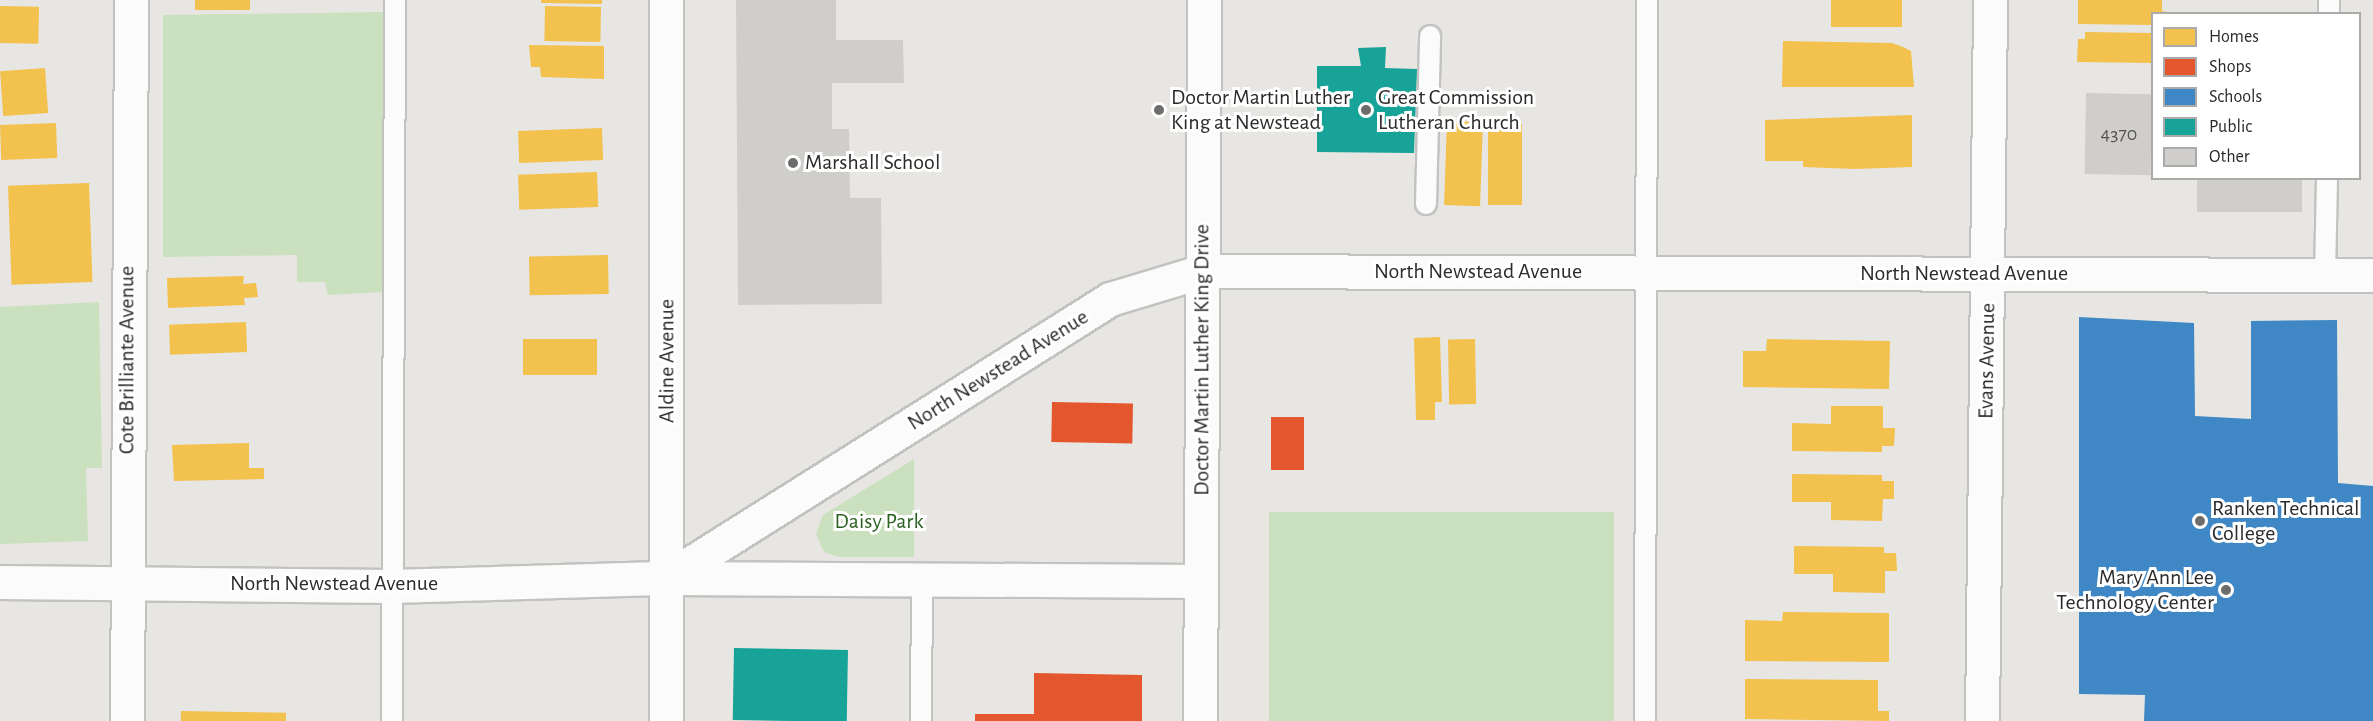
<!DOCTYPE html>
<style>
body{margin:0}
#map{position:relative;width:2373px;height:721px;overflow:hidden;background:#e8e6e2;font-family:"Alegreya Sans",sans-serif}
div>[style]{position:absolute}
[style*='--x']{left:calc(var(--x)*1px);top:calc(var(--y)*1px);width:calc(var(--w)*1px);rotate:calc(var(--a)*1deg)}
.green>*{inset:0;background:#cae0be;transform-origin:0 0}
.homes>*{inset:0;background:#f2c14e;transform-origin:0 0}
.shops>*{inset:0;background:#e4572e;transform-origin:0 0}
.schools>*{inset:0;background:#3f88c5}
.public>*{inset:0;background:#17a398;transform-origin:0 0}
.building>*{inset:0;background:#d0cecb;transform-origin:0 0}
.roads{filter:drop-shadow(2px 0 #c2c2c1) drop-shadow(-2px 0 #c2c2c1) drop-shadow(0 2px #c2c2c1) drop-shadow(0 -2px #c2c2c1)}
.lane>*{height:20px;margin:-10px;padding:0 10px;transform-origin:10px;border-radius:10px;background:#fcfbfb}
.street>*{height:33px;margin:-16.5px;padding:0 16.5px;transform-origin:16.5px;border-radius:16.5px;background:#fcfbfb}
.secondary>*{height:33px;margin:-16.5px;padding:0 16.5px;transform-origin:16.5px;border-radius:16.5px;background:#fcfbfb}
.dots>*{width:16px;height:16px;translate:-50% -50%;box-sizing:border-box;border:3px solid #fff;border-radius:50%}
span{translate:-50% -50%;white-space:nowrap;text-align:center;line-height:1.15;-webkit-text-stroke:6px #fff;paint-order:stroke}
.number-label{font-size:20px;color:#555454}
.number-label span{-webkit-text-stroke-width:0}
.poi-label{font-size:22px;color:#2b2b2b}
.left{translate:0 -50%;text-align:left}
.right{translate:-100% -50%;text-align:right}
.street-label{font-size:22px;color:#2b2b2b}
.park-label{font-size:22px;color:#2b6222}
.legend{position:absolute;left:2151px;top:12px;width:210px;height:168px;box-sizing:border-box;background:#fff;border:2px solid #aaa;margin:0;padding:8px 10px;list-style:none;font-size:18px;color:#2b2b2b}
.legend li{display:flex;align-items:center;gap:12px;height:30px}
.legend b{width:30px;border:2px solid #aaa}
</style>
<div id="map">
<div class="green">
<i style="clip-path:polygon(387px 12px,384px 292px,328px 295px,325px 282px,297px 282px,297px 255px,163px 257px,163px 15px)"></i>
<i style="clip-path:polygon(99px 302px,102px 468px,86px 468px,88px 541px,0 544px,0 307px)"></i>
<i style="clip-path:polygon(914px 459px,914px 557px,838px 557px,824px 552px,816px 534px,823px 515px)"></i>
<i style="left:1614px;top:512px;width:209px;height:345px;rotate:90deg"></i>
</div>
<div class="homes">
<i style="left:195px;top:0;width:55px;height:10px"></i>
<i style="clip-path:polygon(541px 0,602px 0,602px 4px,541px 3px)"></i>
<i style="left:1831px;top:0;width:71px;height:27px"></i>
<i style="clip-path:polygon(2078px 0,2162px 0,2162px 11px,2177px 14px,2152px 14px,2152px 25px,2078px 24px)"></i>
<i style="left:0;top:6px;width:39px;height:37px;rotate:1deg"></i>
<i style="left:545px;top:6px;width:56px;height:35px;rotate:1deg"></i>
<i style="clip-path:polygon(2085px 32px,2152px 33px,2152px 63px,2077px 62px,2078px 39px,2085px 39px)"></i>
<i style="clip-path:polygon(1783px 41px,1892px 43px,1903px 47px,1911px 51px,1914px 87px,1782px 87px)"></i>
<i style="clip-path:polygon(529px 45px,604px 46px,604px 79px,541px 77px,540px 67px,531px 67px)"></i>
<i style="left:45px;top:68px;width:45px;height:45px;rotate:86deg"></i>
<i style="clip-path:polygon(1912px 115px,1912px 167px,1855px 169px,1803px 167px,1803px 161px,1765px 161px,1765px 120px)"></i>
<i style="left:1447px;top:121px;width:36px;height:84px;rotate:2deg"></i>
<i style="left:56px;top:123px;width:35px;height:56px;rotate:88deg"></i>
<i style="left:1488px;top:124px;width:34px;height:81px"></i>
<i style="left:602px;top:128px;width:32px;height:84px;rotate:88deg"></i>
<i style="left:597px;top:172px;width:35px;height:79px;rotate:88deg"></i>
<i style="left:89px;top:183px;width:99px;height:81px;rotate:88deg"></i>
<i style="left:608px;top:255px;width:39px;height:79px;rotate:89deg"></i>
<i style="clip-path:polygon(244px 276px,243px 284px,256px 283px,258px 297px,244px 298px,245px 305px,168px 308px,167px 278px)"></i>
<i style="left:246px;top:322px;width:30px;height:77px;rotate:88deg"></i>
<i style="clip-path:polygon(1440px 337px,1442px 402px,1435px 402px,1435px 420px,1416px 420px,1414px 338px)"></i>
<i style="left:523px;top:339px;width:74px;height:36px"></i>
<i style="left:1475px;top:339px;width:65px;height:27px;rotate:89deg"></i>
<i style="clip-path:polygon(1767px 339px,1890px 341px,1889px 389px,1743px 387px,1743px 351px,1766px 351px)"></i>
<i style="clip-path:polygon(1831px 406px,1883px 406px,1883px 428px,1895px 428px,1894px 446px,1882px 446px,1882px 452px,1792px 451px,1792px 423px,1831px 424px)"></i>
<i style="clip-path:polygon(249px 443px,249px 468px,264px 468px,264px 479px,174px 481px,172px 445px)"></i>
<i style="clip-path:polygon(1792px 474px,1882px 475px,1882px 481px,1894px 481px,1894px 499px,1883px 499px,1882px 521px,1831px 520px,1831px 502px,1792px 502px)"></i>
<i style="clip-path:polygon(1794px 546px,1884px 547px,1884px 553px,1896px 553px,1897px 571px,1885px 571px,1885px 593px,1833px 592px,1833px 574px,1794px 574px)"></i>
<i style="clip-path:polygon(1783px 612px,1889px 613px,1889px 662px,1745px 661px,1745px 620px,1782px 621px)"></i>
<i style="clip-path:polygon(1745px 679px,1878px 680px,1878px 711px,1889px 711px,1889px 721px,1745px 719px)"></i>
<i style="left:181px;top:711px;width:105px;height:10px;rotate:1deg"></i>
</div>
<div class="shops">
<i style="left:1052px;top:402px;width:81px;height:40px;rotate:1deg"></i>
<i style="left:1271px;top:417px;width:33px;height:53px"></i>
<i style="clip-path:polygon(1034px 673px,1142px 675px,1142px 721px,975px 721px,975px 714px,1034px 714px)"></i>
</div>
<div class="schools">
<i style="clip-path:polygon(2079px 317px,2194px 323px,2195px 416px,2251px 419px,2251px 321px,2337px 320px,2338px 483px,2373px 486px,2373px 721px,2144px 721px,2145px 695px,2079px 694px)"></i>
</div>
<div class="public">
<i style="clip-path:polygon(1386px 47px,1385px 68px,1417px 69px,1414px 153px,1317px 152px,1317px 66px,1361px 66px,1358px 48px)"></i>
<i style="left:734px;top:648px;width:114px;height:72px;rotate:1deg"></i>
</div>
<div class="building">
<i style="clip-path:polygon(736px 0,836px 0,836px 40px,903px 40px,904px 83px,832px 83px,832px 129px,849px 129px,850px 198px,881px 198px,882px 304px,738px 305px)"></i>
<i style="left:2086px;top:93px;width:66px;height:81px;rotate:1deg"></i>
<i style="left:2197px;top:178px;width:105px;height:34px"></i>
</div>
<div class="roads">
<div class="lane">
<i style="--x:2329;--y:14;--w:14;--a:-90"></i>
<i style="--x:1426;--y:204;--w:168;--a:-88.6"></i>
<i style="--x:2325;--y:275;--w:97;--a:-88.8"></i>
<i style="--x:392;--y:721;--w:721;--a:-89.76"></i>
<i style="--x:921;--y:721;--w:142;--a:-89.6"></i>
<i style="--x:1645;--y:721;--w:721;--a:-89.84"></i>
</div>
<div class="street">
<i style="--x:666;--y:0;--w:721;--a:90"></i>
<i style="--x:667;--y:578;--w:524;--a:-32.2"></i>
<i style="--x:1110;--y:299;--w:97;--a:-16.8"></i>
<i style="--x:1203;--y:271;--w:1170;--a:0.2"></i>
<i style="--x:0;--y:582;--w:391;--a:0.6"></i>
<i style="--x:391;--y:586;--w:276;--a:-1.7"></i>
<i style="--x:667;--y:578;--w:534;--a:0.32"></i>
<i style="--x:127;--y:721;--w:721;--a:-89.68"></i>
<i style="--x:1982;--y:721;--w:721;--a:-89.36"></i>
</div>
<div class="secondary">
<i style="--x:1200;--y:721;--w:721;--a:-89.68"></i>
</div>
</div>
<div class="dots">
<i style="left:1159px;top:110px;background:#6d6c6b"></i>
<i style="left:1366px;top:110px;background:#6d6c6b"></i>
<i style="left:793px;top:163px;background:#6d6c6b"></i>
<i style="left:2200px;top:521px;background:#6d6c6b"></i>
<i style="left:2226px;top:590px;background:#6d6c6b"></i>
</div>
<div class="number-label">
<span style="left:2119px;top:134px">4370</span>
</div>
<div class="poi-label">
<span class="left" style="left:1171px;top:110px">Doctor Martin Luther<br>King at Newstead</span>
<span class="left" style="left:1378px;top:110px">Great Commission<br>Lutheran Church</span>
<span class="left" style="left:805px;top:163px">Marshall School</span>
<span class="left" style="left:2212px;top:521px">Ranken Technical<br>College</span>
<span class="right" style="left:2214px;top:590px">Mary Ann Lee<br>Technology Center</span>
</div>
<div class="street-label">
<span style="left:1478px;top:272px">North Newstead Avenue</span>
<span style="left:1964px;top:274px">North Newstead Avenue</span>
<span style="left:127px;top:360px;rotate:-90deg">Cote Brilliante Avenue</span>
<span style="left:1202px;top:360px;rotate:-90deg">Doctor Martin Luther King Drive</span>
<span style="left:667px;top:361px;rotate:-90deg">Aldine Avenue</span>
<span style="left:1987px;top:361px;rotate:-89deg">Evans Avenue</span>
<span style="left:998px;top:370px;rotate:-32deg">North Newstead Avenue</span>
<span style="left:334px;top:584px">North Newstead Avenue</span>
</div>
<div class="park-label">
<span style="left:879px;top:522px">Daisy Park</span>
</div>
<ul class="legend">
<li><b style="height:16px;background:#f2c14e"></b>Homes</li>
<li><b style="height:16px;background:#e4572e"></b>Shops</li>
<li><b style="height:16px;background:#3f88c5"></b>Schools</li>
<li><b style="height:16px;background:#17a398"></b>Public</li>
<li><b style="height:16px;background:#d0cecb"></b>Other</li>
</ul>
</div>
